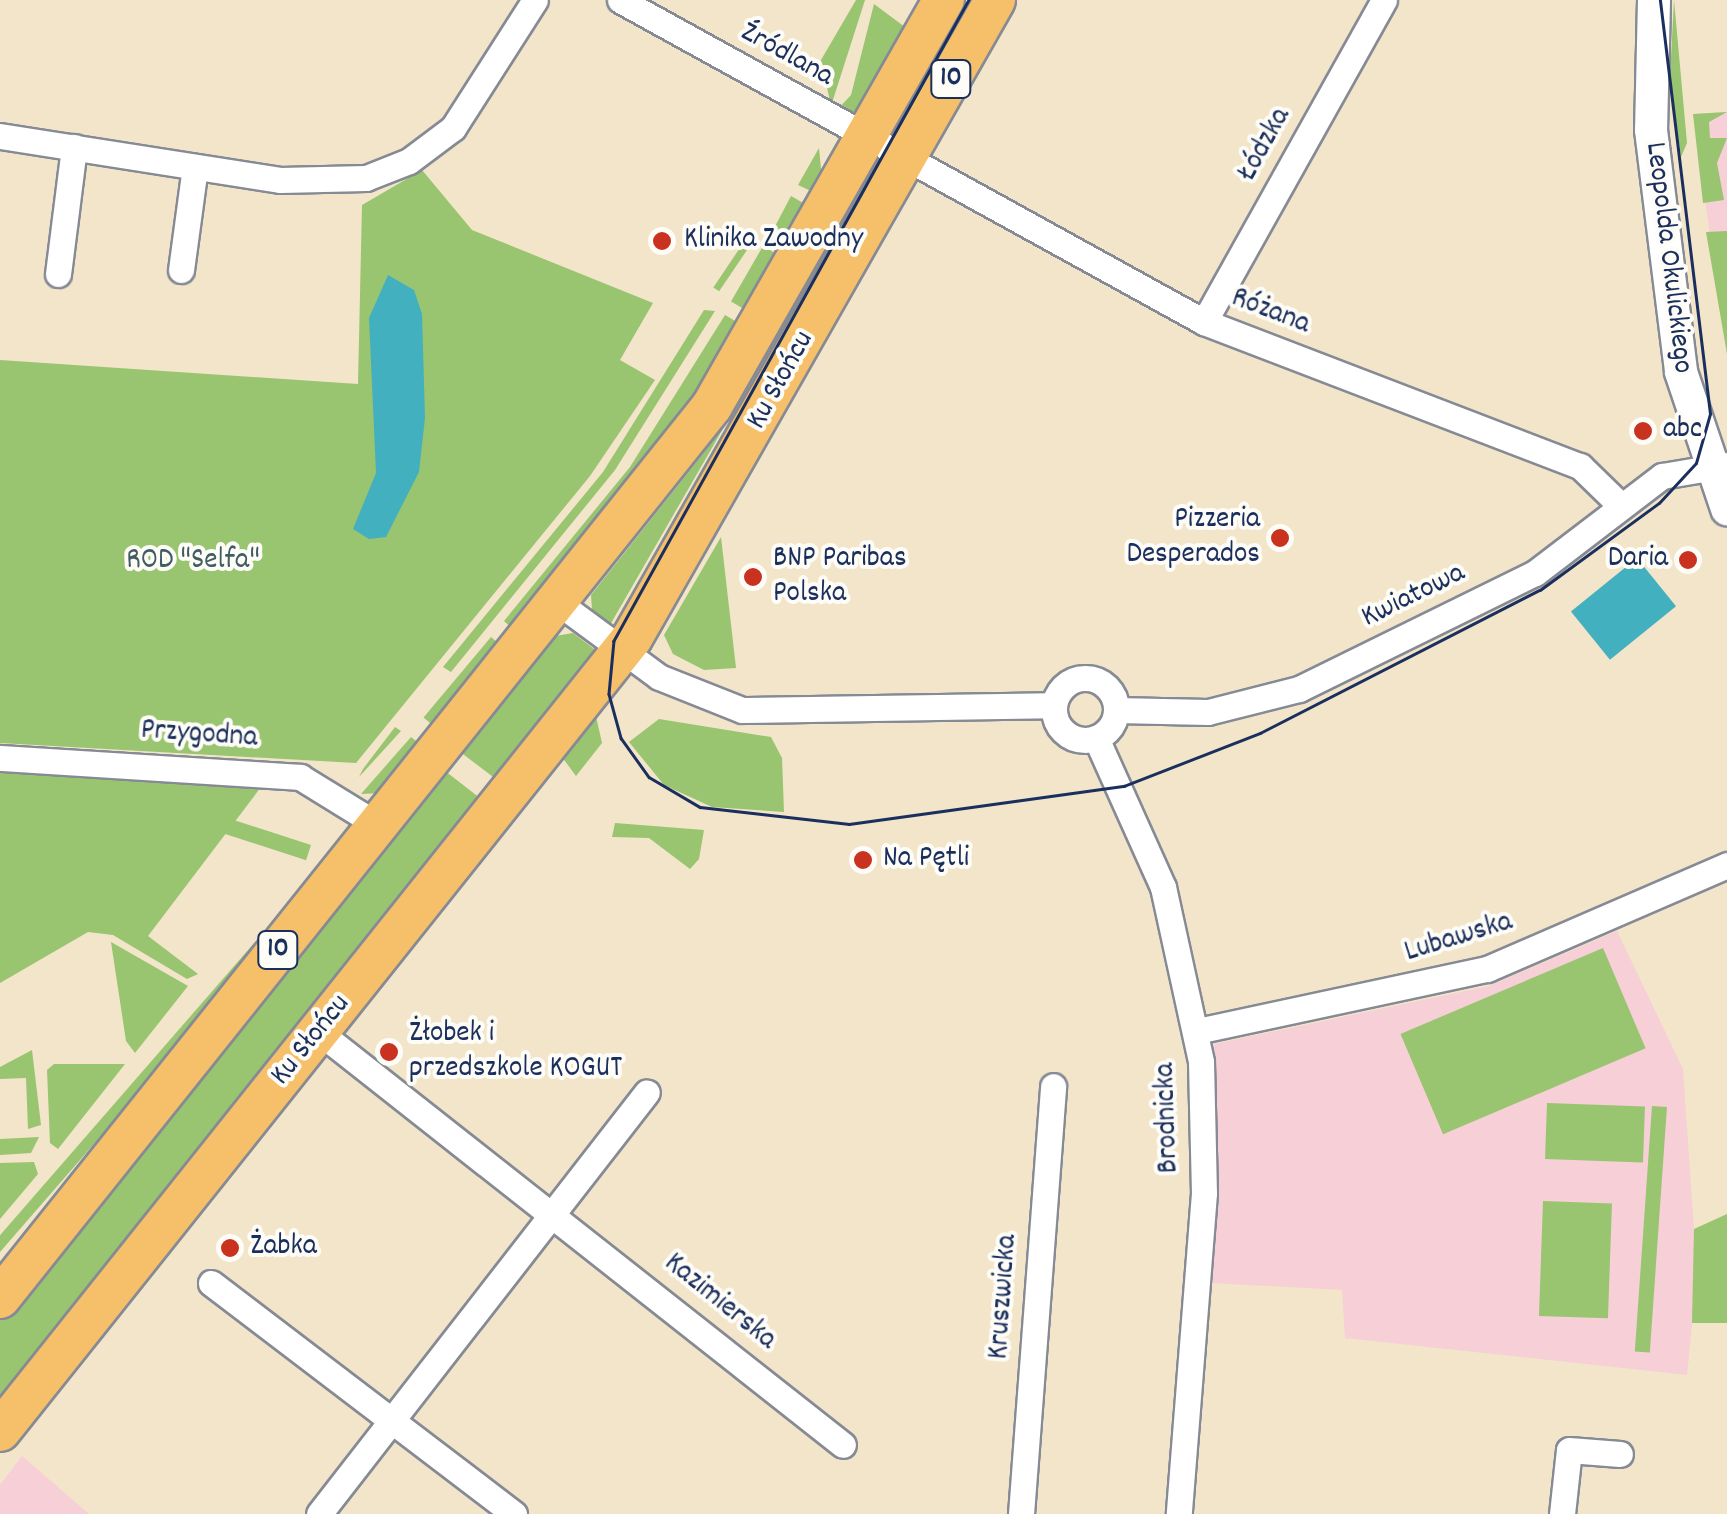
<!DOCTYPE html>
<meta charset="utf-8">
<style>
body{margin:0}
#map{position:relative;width:1727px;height:1514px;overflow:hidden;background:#f2e5ca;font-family:Dekko,sans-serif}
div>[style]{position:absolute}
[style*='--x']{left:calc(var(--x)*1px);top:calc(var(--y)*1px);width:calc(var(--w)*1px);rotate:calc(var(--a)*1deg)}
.built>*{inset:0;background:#f6cfd7}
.green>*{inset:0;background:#99c470;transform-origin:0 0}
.water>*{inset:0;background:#42b0bf;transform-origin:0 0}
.roads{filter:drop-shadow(2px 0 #868a94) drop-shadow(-2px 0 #868a94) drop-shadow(0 2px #868a94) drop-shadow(0 -2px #868a94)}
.minor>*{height:25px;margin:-12.5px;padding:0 12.5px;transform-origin:12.5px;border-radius:12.5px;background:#fff}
.minor>.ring{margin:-12.5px;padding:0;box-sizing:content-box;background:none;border:25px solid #fff;border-radius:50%}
.tertiary>*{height:32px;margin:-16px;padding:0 16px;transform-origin:16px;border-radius:16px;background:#fff}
.primary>*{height:40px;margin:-20px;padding:0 20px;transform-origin:20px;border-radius:20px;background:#f6c06b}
.tram>*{height:2.5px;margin:-1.25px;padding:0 1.25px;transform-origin:1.25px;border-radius:1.25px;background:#1b2f5e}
.dots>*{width:28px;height:28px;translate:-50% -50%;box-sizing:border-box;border:5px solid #fdfcf7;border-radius:50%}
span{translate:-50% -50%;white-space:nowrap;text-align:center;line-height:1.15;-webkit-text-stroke:8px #fdfcf7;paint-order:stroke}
.shield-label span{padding:2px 8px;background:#fdfcf7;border:2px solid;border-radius:8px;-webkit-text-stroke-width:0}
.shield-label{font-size:28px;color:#1b2f5e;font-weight:700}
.street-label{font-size:30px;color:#1b2f5e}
.poi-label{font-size:30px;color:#1b2f5e}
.left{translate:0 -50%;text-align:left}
.right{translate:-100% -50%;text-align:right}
.park-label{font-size:30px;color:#415c63}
</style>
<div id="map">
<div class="built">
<i style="clip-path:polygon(1727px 112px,1727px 355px,1693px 114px)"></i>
<i style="clip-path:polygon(1617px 931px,1683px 1069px,1697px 1273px,1687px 1375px,1345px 1338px,1342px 1290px,1212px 1283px,1214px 1044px,1489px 986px)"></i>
<i style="clip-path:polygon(22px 1456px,89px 1514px,0 1514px,0 1485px)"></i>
</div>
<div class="green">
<i style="clip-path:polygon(856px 0,865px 0,831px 106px,821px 60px)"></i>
<i style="clip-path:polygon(1674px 0,1687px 143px,1681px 157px,1670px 76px)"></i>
<i style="clip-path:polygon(874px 4px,909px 30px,861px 113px,850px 114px,837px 110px,851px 95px)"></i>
<i style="clip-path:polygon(1727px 112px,1709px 122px,1710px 138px,1727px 138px,1717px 163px,1724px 200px,1703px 203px,1693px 114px)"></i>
<i style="clip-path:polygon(819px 148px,821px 169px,833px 176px,813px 192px,798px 185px)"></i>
<i style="clip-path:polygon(422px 170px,472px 230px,653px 303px,620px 360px,655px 380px,590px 476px,356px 763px,0 743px,0 360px,358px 384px,362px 205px)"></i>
<i style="clip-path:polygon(856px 186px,861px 189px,610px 625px,592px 610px,591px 595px,706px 450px)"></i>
<i style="clip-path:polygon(791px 196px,812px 208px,784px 242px,771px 234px)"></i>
<i style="clip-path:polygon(1727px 231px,1727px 354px,1706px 232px)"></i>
<i style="left:748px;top:236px;width:7px;height:62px;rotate:34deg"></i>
<i style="left:763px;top:246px;width:28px;height:64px;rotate:30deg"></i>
<i style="clip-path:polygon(704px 310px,715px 311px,615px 470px,451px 672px,443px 667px,603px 472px)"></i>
<i style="clip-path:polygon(725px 315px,747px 328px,517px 633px,504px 621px,630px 467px)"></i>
<i style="clip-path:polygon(721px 537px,736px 668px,704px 670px,673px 654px,664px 635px)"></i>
<i style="clip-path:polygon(573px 633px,598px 652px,501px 783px,455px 748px,549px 637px)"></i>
<i style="left:491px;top:637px;width:17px;height:105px;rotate:40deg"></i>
<i style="clip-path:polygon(595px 712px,602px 743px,576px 776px,562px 757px)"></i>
<i style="clip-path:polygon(659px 719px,771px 737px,782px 758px,784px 812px,712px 807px,664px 785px,629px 742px)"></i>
<i style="clip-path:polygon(395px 727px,401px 731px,359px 777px,363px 769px)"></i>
<i style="clip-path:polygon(411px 737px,425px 748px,381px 793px,361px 794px)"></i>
<i style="clip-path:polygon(0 758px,260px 772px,258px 791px,148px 936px,198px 974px,187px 979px,113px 935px,88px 932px,0 983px)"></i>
<i style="clip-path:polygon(440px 767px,485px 802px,0 1414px,0 1315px)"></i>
<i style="clip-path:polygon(615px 823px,704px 830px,699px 859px,690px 869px,649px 838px,612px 837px)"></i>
<i style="left:311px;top:845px;width:16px;height:495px;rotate:108deg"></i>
<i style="clip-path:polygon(111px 942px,188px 986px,135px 1053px,126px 1041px)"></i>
<i style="left:255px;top:942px;width:11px;height:405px;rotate:41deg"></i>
<i style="left:1603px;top:948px;width:109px;height:220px;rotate:67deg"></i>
<i style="clip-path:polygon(32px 1050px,41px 1125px,28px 1129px,26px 1078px,0 1079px,0 1067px)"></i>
<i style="clip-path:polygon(54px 1064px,125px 1064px,58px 1149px,50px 1143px,47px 1070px)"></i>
<i style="left:1547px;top:1103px;width:98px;height:56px;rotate:2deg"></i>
<i style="left:1652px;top:1106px;width:15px;height:246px;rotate:4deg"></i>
<i style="clip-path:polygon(39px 1137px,31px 1153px,0 1155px,0 1139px)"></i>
<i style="clip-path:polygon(34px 1162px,38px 1174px,0 1219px,0 1163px)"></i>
<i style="left:1543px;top:1201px;width:69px;height:115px;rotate:2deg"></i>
<i style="clip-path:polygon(1727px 1214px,1727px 1323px,1692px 1323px,1694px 1229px)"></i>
</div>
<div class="water">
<i style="clip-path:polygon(388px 275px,414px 290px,422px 314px,425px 418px,419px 472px,386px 537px,369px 539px,353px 529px,376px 473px,369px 318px)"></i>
<i style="left:1637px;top:558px;width:62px;height:85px;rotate:51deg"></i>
</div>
<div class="roads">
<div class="minor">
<i style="--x:620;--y:0;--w:667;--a:28.87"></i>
<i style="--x:1204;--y:322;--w:403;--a:21"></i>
<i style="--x:1580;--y:466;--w:52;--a:44.2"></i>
<i style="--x:0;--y:136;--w:283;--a:8.9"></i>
<i style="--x:280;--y:180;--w:86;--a:-1.3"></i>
<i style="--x:366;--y:178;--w:46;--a:-21.6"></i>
<i style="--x:409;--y:161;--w:55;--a:-36.9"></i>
<i style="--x:453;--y:128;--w:152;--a:-57.4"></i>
<i style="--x:181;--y:270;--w:104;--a:-82.3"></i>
<i style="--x:58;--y:274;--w:128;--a:-82.8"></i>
<i style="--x:1204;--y:322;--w:369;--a:-60.8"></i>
<i style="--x:556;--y:601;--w:128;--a:36.4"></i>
<i style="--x:659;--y:677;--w:89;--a:21.7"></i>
<i style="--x:742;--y:710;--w:312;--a:-0.9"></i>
<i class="ring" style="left:1054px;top:678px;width:37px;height:37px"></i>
<i style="--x:1116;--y:710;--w:92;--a:1.2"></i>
<i style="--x:1208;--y:712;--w:94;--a:-14.2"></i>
<i style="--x:1299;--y:689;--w:263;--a:-26.2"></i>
<i style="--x:1535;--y:573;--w:160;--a:-37.4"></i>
<i style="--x:1662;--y:476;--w:66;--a:-9.6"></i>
<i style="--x:1096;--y:738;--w:163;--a:65.8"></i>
<i style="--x:1163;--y:887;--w:179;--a:77.7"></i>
<i style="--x:1201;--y:1062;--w:131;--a:88.7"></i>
<i style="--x:1204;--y:1193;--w:322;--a:94.5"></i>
<i style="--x:0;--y:758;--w:301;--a:3.6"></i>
<i style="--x:300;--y:777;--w:92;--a:31.6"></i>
<i style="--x:1197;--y:1031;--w:297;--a:-12.1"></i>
<i style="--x:1487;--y:969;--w:262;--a:-23.4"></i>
<i style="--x:319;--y:1032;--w:667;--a:38.24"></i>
<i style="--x:211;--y:1283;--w:381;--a:37.3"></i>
<i style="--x:319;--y:1514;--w:534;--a:-52.14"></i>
<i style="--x:1021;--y:1514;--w:429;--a:-85.7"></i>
<i style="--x:1562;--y:1514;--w:64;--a:-83.8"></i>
<i style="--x:1569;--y:1450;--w:51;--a:4.5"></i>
</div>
<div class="tertiary">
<i style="--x:1654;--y:0;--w:130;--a:91.3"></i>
<i style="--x:1651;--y:130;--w:244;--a:82.9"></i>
<i style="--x:1681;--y:372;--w:145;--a:71.4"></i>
</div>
<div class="primary">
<i style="--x:0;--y:1298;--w:1141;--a:-51.4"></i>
<i style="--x:712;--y:406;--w:468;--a:-60.3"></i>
<i style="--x:0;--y:1431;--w:1014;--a:-51.45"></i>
<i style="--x:632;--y:638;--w:734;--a:-60.36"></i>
</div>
</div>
<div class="tram">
<i style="--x:969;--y:0;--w:733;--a:118.98"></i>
<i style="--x:614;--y:641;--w:53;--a:95.4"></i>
<i style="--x:609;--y:694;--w:46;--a:74.7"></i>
<i style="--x:621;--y:738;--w:48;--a:54.3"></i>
<i style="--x:649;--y:777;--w:59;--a:30.5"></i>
<i style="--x:700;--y:807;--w:150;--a:6.5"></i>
<i style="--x:849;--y:824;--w:278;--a:-7.9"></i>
<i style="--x:1124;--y:786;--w:146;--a:-21.3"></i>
<i style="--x:1260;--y:733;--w:314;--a:-27.1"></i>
<i style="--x:1540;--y:590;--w:147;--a:-36.2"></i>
<i style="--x:1659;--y:503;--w:54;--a:-47.2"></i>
<i style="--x:1696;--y:463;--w:51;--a:-74.1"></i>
<i style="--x:1710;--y:414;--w:417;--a:-96.9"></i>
</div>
<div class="dots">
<i style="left:662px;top:241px;background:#c8321e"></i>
<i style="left:1643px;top:431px;background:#c8321e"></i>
<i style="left:1280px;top:538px;background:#c8321e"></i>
<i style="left:1688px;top:560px;background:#c8321e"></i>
<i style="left:753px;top:577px;background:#c8321e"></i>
<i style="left:863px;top:860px;background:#c8321e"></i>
<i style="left:389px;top:1052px;background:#c8321e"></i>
<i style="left:230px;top:1248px;background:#c8321e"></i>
</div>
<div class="shield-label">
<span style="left:951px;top:79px">10</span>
<span style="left:278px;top:950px">10</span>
</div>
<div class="street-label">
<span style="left:786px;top:56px;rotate:29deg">Źródlana</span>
<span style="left:1266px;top:145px;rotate:-61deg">Łódzka</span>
<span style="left:1667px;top:258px;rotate:83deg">Leopolda Okulickiego</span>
<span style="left:1270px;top:313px;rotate:21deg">Różana</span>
<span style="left:782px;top:381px;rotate:-61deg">Ku Słońcu</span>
<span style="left:1414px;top:597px;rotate:-26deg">Kwiatowa</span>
<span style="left:199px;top:736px;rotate:4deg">Przygodna</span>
<span style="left:1459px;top:939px;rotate:-17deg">Lubawska</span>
<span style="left:312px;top:1041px;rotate:-51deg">Ku Słońcu</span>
<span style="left:1169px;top:1118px;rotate:-92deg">Brodnicka</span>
<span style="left:1005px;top:1297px;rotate:-86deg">Kruszwicka</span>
<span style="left:719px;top:1303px;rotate:39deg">Kazimierska</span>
</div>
<div class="poi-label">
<span class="left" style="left:684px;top:241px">Klinika Zawodny</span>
<span class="left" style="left:1663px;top:431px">abc</span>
<span class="right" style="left:1260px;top:538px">Pizzeria<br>Desperados</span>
<span class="left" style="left:773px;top:577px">BNP Paribas<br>Polska</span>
<span class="right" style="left:1668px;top:560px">Daria</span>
<span class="left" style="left:883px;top:860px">Na Pętli</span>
<span class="left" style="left:409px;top:1052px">Żłobek i<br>przedszkole KOGUT</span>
<span class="left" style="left:250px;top:1248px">Żabka</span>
</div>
<div class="park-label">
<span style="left:193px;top:562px">ROD "Selfa"</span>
</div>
</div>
